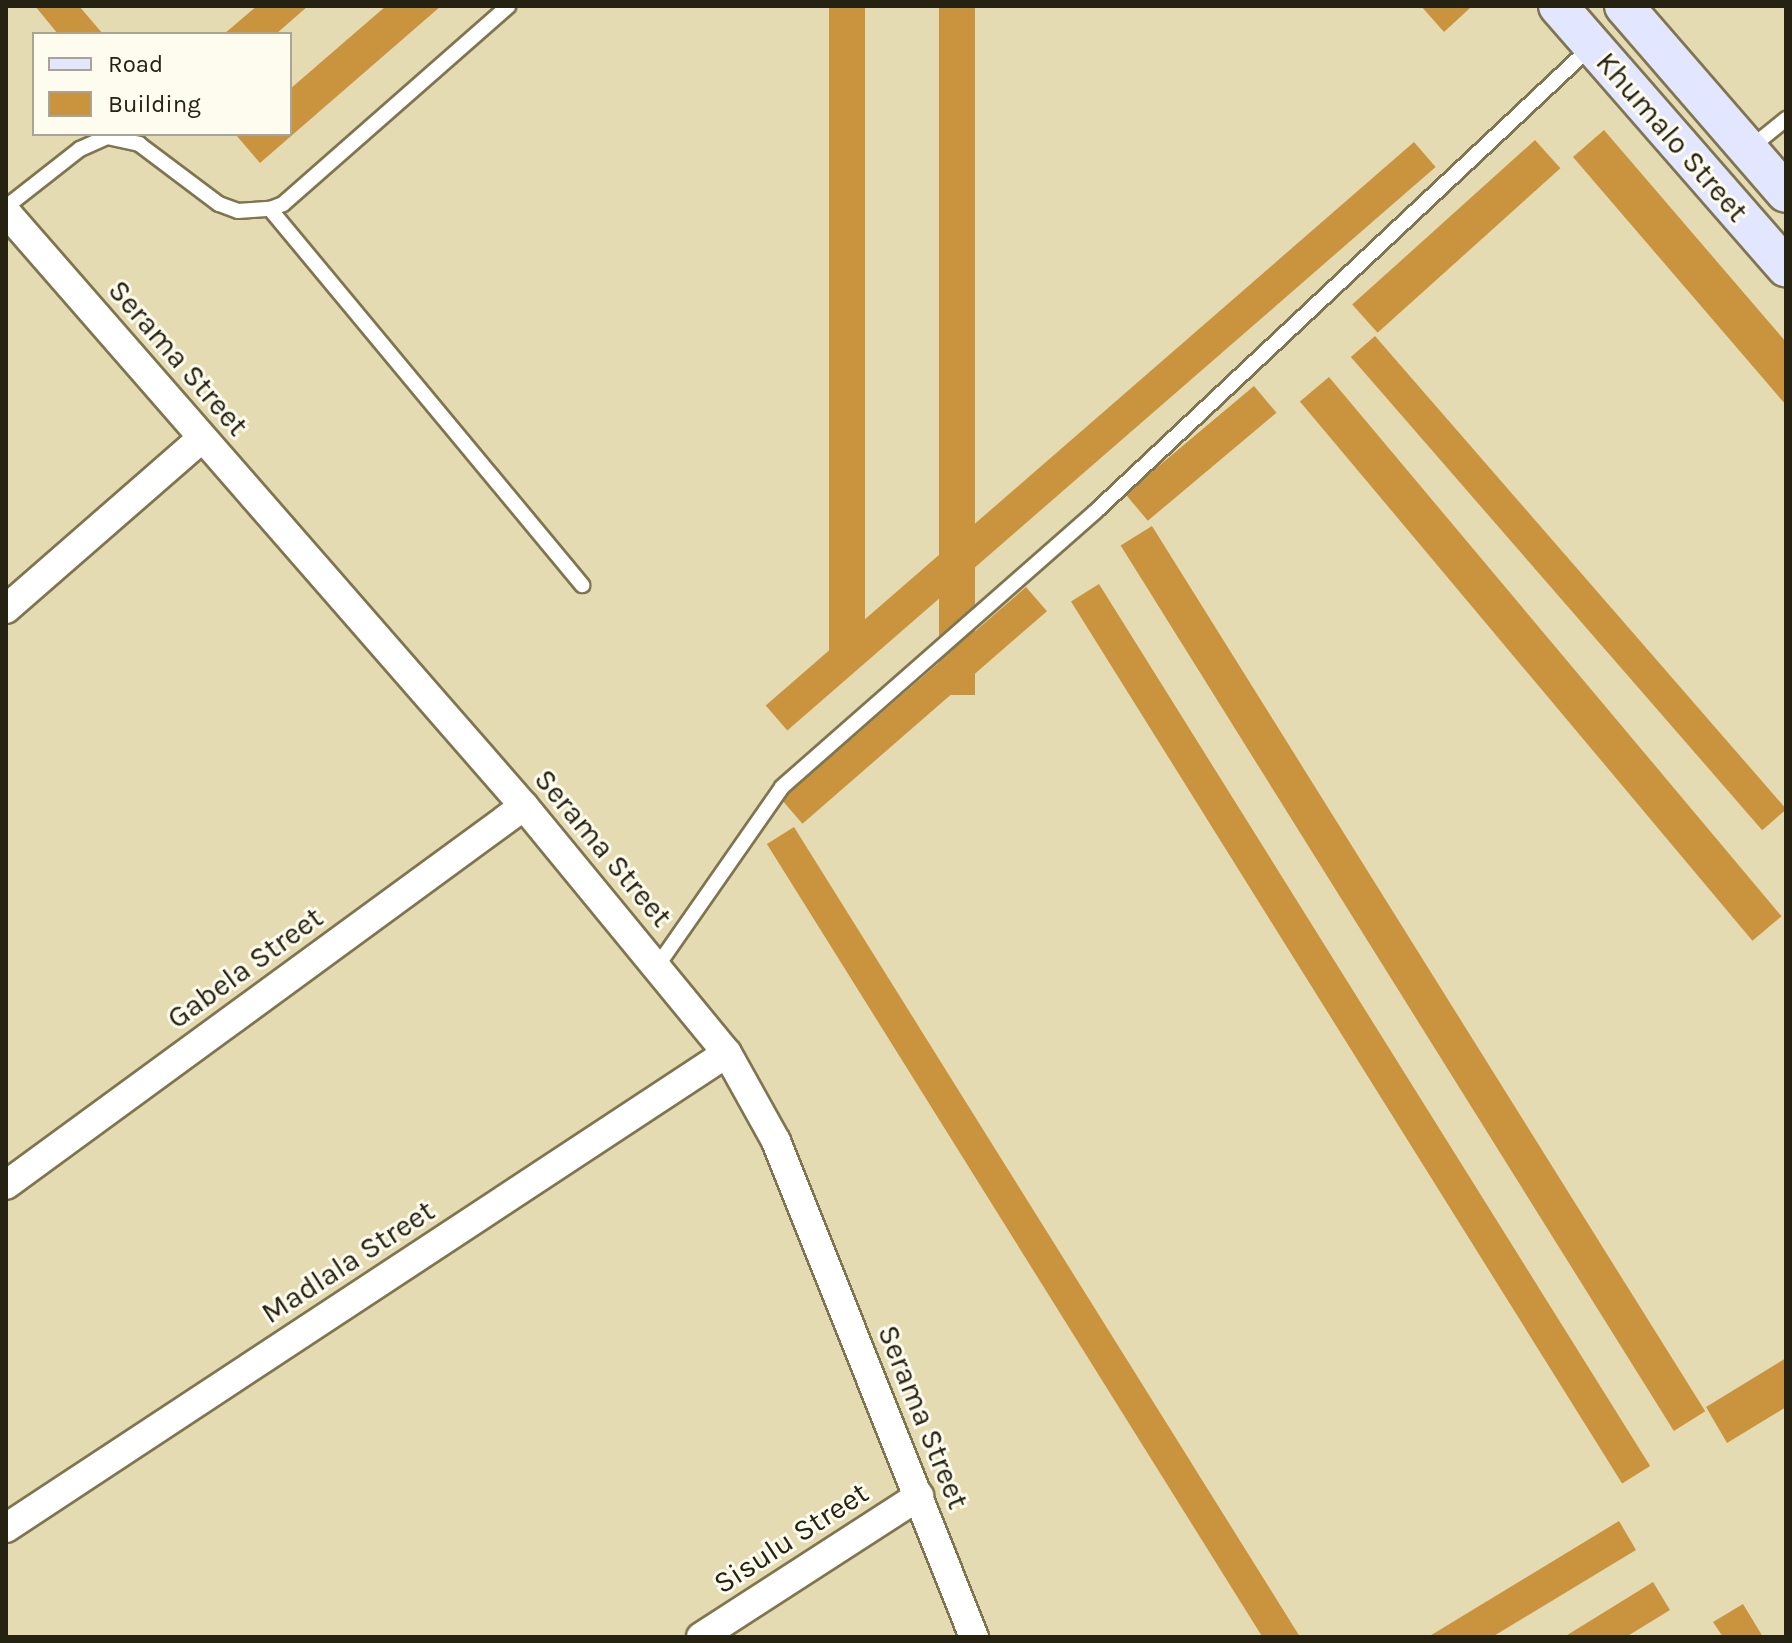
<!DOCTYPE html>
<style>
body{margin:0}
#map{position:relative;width:1792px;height:1643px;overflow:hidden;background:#e5dbb2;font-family:Karla,sans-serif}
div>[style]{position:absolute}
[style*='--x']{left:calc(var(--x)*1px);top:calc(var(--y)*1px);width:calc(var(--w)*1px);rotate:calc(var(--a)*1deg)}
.building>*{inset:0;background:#ca943f;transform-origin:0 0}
.roads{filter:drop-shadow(2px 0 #7f7550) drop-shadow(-2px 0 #7f7550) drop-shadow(0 2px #7f7550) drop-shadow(0 -2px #7f7550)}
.lane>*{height:14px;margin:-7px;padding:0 7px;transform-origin:7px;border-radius:7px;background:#fff}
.street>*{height:28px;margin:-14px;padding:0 14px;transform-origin:14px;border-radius:14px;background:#fff}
.secondary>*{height:38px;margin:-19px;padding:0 19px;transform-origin:19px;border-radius:19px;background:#e2e6fe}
span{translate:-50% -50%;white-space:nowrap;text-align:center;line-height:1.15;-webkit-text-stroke:6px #fefbef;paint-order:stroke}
.street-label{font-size:30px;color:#262212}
.frame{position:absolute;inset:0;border:8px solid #262212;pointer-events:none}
.legend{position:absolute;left:32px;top:32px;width:260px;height:104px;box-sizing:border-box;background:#fefbef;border:2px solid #a8a497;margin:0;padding:10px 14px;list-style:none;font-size:24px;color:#262212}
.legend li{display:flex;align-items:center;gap:16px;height:40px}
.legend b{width:40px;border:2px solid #a8a497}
</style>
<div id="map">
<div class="building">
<i style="clip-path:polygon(35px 6px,79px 6px,103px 34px,58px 34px)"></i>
<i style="clip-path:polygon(257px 6px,308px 6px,276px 34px,224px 34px)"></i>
<i style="clip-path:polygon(386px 6px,441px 6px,260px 163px,236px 135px,290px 134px,290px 89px)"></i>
<i style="left:829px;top:6px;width:36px;height:656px"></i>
<i style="left:939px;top:6px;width:36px;height:689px"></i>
<i style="clip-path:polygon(1421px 6px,1469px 6px,1470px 8px,1444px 32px)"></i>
<i style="clip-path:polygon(1604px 130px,1786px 342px,1786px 405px,1573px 157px)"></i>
<i style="left:1535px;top:140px;width:38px;height:246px;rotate:48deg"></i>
<i style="left:1414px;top:142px;width:33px;height:859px;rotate:49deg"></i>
<i style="left:1375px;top:336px;width:627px;height:32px;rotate:49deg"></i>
<i style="left:1329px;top:377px;width:704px;height:38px;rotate:50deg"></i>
<i style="left:1254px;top:386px;width:35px;height:168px;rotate:50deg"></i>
<i style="left:1152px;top:526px;width:1044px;height:37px;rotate:58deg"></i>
<i style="left:1099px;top:584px;width:1040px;height:33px;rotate:58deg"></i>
<i style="left:1026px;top:587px;width:32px;height:324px;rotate:49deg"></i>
<i style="left:794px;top:827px;width:955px;height:32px;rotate:58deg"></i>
<i style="clip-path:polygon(1786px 1358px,1786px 1407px,1727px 1443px,1706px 1407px)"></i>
<i style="clip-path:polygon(1619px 1521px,1636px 1550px,1492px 1637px,1428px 1637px)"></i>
<i style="clip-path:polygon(1653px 1582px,1670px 1610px,1626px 1637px,1564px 1637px)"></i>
<i style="clip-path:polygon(1743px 1604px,1763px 1637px,1723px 1637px,1713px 1622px)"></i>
</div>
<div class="roads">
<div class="lane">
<i style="--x:1749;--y:149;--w:48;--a:-39"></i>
<i style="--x:6;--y:207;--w:94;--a:-38.1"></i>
<i style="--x:80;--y:149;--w:30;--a:-24"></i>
<i style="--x:107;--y:137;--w:33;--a:12"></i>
<i style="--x:139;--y:144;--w:100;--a:36.9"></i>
<i style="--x:219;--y:204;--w:20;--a:20"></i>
<i style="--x:238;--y:211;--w:32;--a:-4"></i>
<i style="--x:270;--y:209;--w:14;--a:-21"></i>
<i style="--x:283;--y:204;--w:300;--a:-41.3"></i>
<i style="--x:270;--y:209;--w:489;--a:50.3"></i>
<i style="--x:658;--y:965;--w:217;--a:-55.1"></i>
<i style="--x:782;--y:787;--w:418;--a:-41.3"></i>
<i style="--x:1096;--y:511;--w:681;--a:-43.16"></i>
</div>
<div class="street">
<i style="--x:6;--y:212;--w:788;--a:48.91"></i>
<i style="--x:524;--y:806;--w:320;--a:50.6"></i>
<i style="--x:727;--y:1053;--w:101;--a:60.9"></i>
<i style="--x:776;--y:1141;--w:534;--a:68.24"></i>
<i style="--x:6;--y:609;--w:260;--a:-41.1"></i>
<i style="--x:6;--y:1185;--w:642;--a:-36.19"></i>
<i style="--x:6;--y:1528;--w:863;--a:-33.38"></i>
<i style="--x:701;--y:1637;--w:260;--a:-32.9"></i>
</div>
<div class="secondary">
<i style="--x:1558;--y:6;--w:347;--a:48.9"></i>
<i style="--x:1624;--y:6;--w:247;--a:49.1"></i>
</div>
</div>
<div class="street-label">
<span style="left:1672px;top:137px;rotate:49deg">Khumalo Street</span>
<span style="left:178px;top:358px;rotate:49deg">Serama Street</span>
<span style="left:603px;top:848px;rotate:50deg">Serama Street</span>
<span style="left:245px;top:968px;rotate:-36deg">Gabela Street</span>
<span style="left:348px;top:1262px;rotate:-33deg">Madlala Street</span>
<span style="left:923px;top:1417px;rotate:68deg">Serama Street</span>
<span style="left:791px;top:1538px;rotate:-33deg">Sisulu Street</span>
</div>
<div class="frame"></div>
<ul class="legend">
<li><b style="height:10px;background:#e2e6fe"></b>Road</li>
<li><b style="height:22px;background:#ca943f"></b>Building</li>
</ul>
</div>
